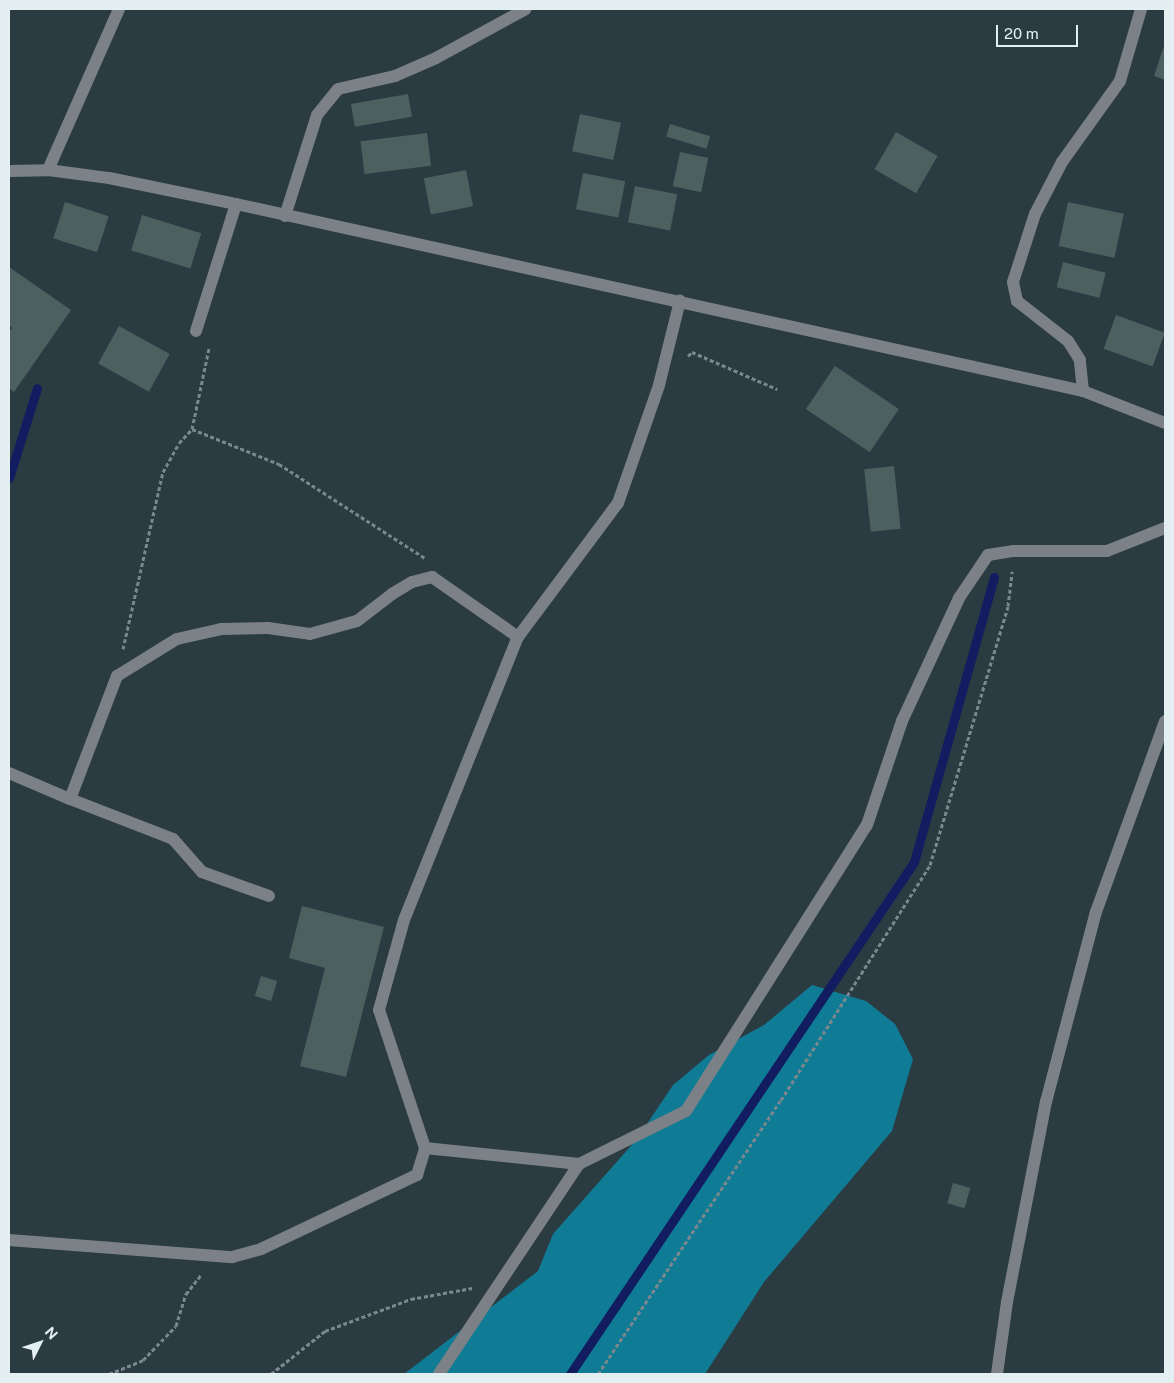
<!DOCTYPE html>
<style>
body{margin:0}
#map{position:relative;width:1174px;height:1383px;overflow:hidden;background:#2a3b41;font-family:"Public Sans",sans-serif}
div>[style]{position:absolute}
[style*='--x']{left:calc(var(--x)*1px);top:calc(var(--y)*1px);width:calc(var(--w)*1px);rotate:calc(var(--a)*1deg)}
.forest>*{inset:0;background:#107b95}
.stream>*{height:9px;margin:-4.5px;padding:0 4.5px;transform-origin:4.5px;border-radius:4.5px;background:#111d60}
.building>*{inset:0;background:#4c6060;transform-origin:0 0}
.path>*{height:3px;margin-top:-1.5px;transform-origin:0;background:repeating-linear-gradient(90deg,#7a888d 0 4px,transparent 0 6.5px)}
.minor>*{height:12px;margin:-6px;padding:0 6px;transform-origin:6px;border-radius:6px;background:#7b8187}
span{translate:-50% -50%;white-space:nowrap;text-align:center;line-height:1.15;-webkit-text-stroke:4px #2a3b41;paint-order:stroke}
.frame{position:absolute;inset:0;border:10px solid #e4eff2;pointer-events:none}
.north{position:absolute;left:15px;top:1318px;width:50px;height:50px;-webkit-text-stroke:4px #2a3b41;paint-order:stroke;rotate:49deg;font-size:14px;font-weight:700;line-height:20px;text-align:center;color:#e4eff2}
.north::after{content:'';display:block;margin:auto;width:18px;height:22px;background:#e4eff2;clip-path:polygon(50% 0,100% 100%,50% 72%,0 100%)}
.scale{position:absolute;left:996px;top:25px;width:82px;height:22px;box-sizing:border-box;border:2px solid #e4eff2;border-top:0;padding-left:6px;font-size:15px;line-height:18px;white-space:nowrap;color:#e4eff2;-webkit-text-stroke:4px #2a3b41;paint-order:stroke}
</style>
<div id="map">
<div class="forest">
<i style="clip-path:polygon(812px 985px,866px 1001px,895px 1024px,913px 1059px,892px 1131px,764px 1282px,705px 1374px,404px 1374px,538px 1271px,553px 1234px,637px 1139px,673px 1085px,709px 1055px,764px 1025px)"></i>
</div>
<div class="stream">
<i style="--x:9;--y:478;--w:94;--a:-72.7"></i>
<i style="--x:570;--y:1374;--w:617;--a:-56.1"></i>
<i style="--x:914;--y:862;--w:296;--a:-74.3"></i>
</div>
<div class="building">
<i style="clip-path:polygon(1165px 43px,1165px 80px,1154px 76px)"></i>
<i style="left:408px;top:94px;width:23px;height:58px;rotate:80deg"></i>
<i style="left:580px;top:114px;width:42px;height:38px;rotate:12deg"></i>
<i style="left:670px;top:124px;width:42px;height:13px;rotate:17deg"></i>
<i style="left:896px;top:132px;width:48px;height:43px;rotate:30deg"></i>
<i style="left:427px;top:133px;width:33px;height:67px;rotate:83deg"></i>
<i style="left:680px;top:152px;width:29px;height:35px;rotate:12deg"></i>
<i style="left:466px;top:170px;width:37px;height:43px;rotate:79deg"></i>
<i style="left:583px;top:173px;width:43px;height:37px;rotate:11deg"></i>
<i style="left:635px;top:186px;width:43px;height:37px;rotate:11deg"></i>
<i style="left:65px;top:202px;width:46px;height:38px;rotate:18deg"></i>
<i style="left:1068px;top:202px;width:57px;height:45px;rotate:12deg"></i>
<i style="left:142px;top:215px;width:62px;height:37px;rotate:17deg"></i>
<i style="left:1063px;top:262px;width:44px;height:26px;rotate:14deg"></i>
<i style="clip-path:polygon(9px 267px,71px 310px,14px 392px,9px 388px,9px 332px,12px 328px,9px 325px)"></i>
<i style="left:1116px;top:315px;width:52px;height:36px;rotate:20deg"></i>
<i style="left:119px;top:326px;width:58px;height:43px;rotate:29deg"></i>
<i style="left:835px;top:366px;width:77px;height:52px;rotate:34deg"></i>
<i style="left:894px;top:466px;width:63px;height:30px;rotate:84deg"></i>
<i style="clip-path:polygon(302px 906px,384px 927px,346px 1077px,300px 1066px,325px 968px,289px 958px)"></i>
<i style="left:261px;top:976px;width:17px;height:21px;rotate:17deg"></i>
<i style="left:953px;top:1183px;width:18px;height:21px;rotate:16deg"></i>
</div>
<div class="path">
<i style="--x:688;--y:356;--w:6;--a:-45"></i>
<i style="--x:692;--y:352;--w:93;--a:23.5"></i>
<i style="--x:192;--y:429;--w:94;--a:21.9"></i>
<i style="--x:279;--y:464;--w:174;--a:32.8"></i>
<i style="--x:123;--y:649;--w:181;--a:-77.3"></i>
<i style="--x:163;--y:472;--w:33;--a:-61"></i>
<i style="--x:179;--y:443;--w:19;--a:-47"></i>
<i style="--x:192;--y:429;--w:83;--a:-78.1"></i>
<i style="--x:109;--y:1374;--w:37;--a:-22"></i>
<i style="--x:143;--y:1360;--w:47;--a:-45.9"></i>
<i style="--x:176;--y:1326;--w:34;--a:-73"></i>
<i style="--x:186;--y:1294;--w:24;--a:-52"></i>
<i style="--x:271;--y:1374;--w:69;--a:-38.5"></i>
<i style="--x:325;--y:1331;--w:92;--a:-20.4"></i>
<i style="--x:411;--y:1299;--w:62;--a:-10.2"></i>
<i style="--x:598;--y:1374;--w:329;--a:-56.3"></i>
<i style="--x:781;--y:1100;--w:278;--a:-57.6"></i>
<i style="--x:930;--y:865;--w:270;--a:-73.2"></i>
<i style="--x:1008;--y:606;--w:35;--a:-83"></i>
</div>
<div class="minor">
<i style="--x:48;--y:170;--w:176;--a:-66.2"></i>
<i style="--x:9;--y:171;--w:39;--a:-1"></i>
<i style="--x:48;--y:170;--w:62;--a:7.5"></i>
<i style="--x:109;--y:178;--w:130;--a:11.6"></i>
<i style="--x:236;--y:204;--w:867;--a:12.45"></i>
<i style="--x:1083;--y:391;--w:88;--a:21.3"></i>
<i style="--x:285;--y:216;--w:106;--a:-72.4"></i>
<i style="--x:317;--y:115;--w:33;--a:-51"></i>
<i style="--x:338;--y:89;--w:58;--a:-12.8"></i>
<i style="--x:395;--y:76;--w:45;--a:-23.7"></i>
<i style="--x:436;--y:58;--w:102;--a:-28.6"></i>
<i style="--x:196;--y:331;--w:133;--a:-72.5"></i>
<i style="--x:1083;--y:391;--w:31;--a:-96"></i>
<i style="--x:1080;--y:360;--w:22;--a:-122"></i>
<i style="--x:1068;--y:341;--w:65;--a:-141.9"></i>
<i style="--x:1017;--y:301;--w:19;--a:-102"></i>
<i style="--x:1013;--y:282;--w:71;--a:-72.1"></i>
<i style="--x:1035;--y:214;--w:59;--a:-62.6"></i>
<i style="--x:1062;--y:162;--w:100;--a:-54.4"></i>
<i style="--x:1120;--y:81;--w:75;--a:-73.7"></i>
<i style="--x:9;--y:773;--w:66;--a:23.1"></i>
<i style="--x:70;--y:799;--w:132;--a:-69.1"></i>
<i style="--x:117;--y:676;--w:70;--a:-31.7"></i>
<i style="--x:177;--y:639;--w:45;--a:-12.8"></i>
<i style="--x:221;--y:629;--w:47;--a:-1.2"></i>
<i style="--x:268;--y:628;--w:42;--a:8.1"></i>
<i style="--x:310;--y:634;--w:49;--a:-15.5"></i>
<i style="--x:357;--y:621;--w:44;--a:-37.6"></i>
<i style="--x:392;--y:594;--w:23;--a:-31"></i>
<i style="--x:412;--y:582;--w:21;--a:-14"></i>
<i style="--x:432;--y:577;--w:105;--a:34.9"></i>
<i style="--x:70;--y:799;--w:110;--a:21.2"></i>
<i style="--x:173;--y:839;--w:44;--a:48.7"></i>
<i style="--x:202;--y:872;--w:71;--a:19.7"></i>
<i style="--x:425;--y:1148;--w:155;--a:5.9"></i>
<i style="--x:579;--y:1164;--w:252;--a:123.7"></i>
<i style="--x:579;--y:1164;--w:119;--a:-26.4"></i>
<i style="--x:686;--y:1111;--w:338;--a:-57.7"></i>
<i style="--x:867;--y:825;--w:110;--a:-71.4"></i>
<i style="--x:902;--y:721;--w:136;--a:-65.1"></i>
<i style="--x:959;--y:598;--w:52;--a:-56"></i>
<i style="--x:988;--y:555;--w:26;--a:-9"></i>
<i style="--x:1014;--y:551;--w:93;--a:0"></i>
<i style="--x:1107;--y:551;--w:62;--a:-21.6"></i>
<i style="--x:9;--y:1240;--w:224;--a:4.4"></i>
<i style="--x:232;--y:1257;--w:30;--a:-15"></i>
<i style="--x:261;--y:1249;--w:173;--a:-25.4"></i>
<i style="--x:417;--y:1175;--w:28;--a:-73"></i>
<i style="--x:425;--y:1148;--w:145;--a:-108.4"></i>
<i style="--x:379;--y:1010;--w:93;--a:-74.5"></i>
<i style="--x:404;--y:920;--w:305;--a:-68.1"></i>
<i style="--x:518;--y:637;--w:167;--a:-53.3"></i>
<i style="--x:618;--y:503;--w:125;--a:-70.8"></i>
<i style="--x:659;--y:385;--w:87;--a:-76"></i>
<i style="--x:997;--y:1374;--w:73;--a:-82.1"></i>
<i style="--x:1007;--y:1302;--w:204;--a:-79"></i>
<i style="--x:1046;--y:1102;--w:196;--a:-75.3"></i>
<i style="--x:1096;--y:912;--w:203;--a:-70.1"></i>
</div>
<div class="frame"></div>
<div class="north">N</div>
<div class="scale">20 m</div>
</div>
